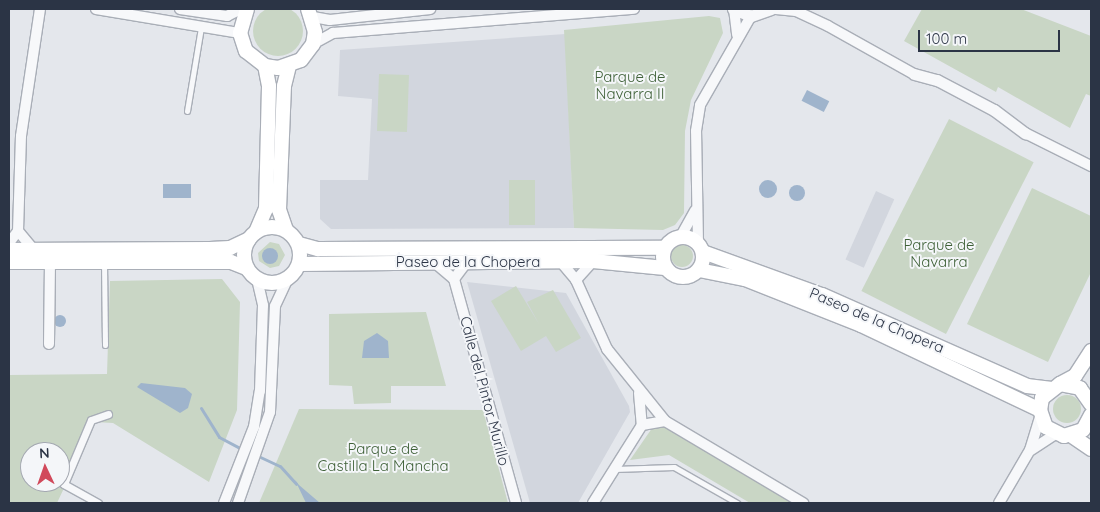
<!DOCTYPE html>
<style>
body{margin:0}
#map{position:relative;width:1100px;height:512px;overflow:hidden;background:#e4e7ec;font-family:Quicksand,sans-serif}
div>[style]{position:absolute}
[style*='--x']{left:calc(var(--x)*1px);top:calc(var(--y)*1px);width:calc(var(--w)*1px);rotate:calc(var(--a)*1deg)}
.built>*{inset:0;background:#d2d6de;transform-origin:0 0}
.green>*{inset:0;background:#c9d6c5;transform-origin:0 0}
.round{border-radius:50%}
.water>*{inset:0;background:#9fb4cc;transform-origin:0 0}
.stream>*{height:3px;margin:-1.5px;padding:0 1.5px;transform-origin:1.5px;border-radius:1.5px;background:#9fb4cc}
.roads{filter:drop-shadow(1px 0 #a9aeb7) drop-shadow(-1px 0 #a9aeb7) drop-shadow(0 1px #a9aeb7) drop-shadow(0 -1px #a9aeb7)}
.service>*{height:5px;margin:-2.5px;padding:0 2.5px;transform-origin:2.5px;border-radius:2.5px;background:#f7f8fa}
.pedestrian>*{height:7px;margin:-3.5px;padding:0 3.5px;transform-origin:3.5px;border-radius:3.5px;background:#f7f8fa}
.minor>*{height:10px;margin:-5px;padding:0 5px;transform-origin:5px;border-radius:5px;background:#f7f8fa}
.tertiary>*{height:11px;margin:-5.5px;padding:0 5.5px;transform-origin:5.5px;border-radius:5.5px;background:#f7f8fa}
.secondary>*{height:14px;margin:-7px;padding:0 7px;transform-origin:7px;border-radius:7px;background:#fff}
.secondary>.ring{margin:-7px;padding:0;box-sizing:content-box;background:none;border:14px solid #fff;border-radius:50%}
span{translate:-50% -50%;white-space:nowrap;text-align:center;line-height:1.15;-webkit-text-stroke:4px #f4f6f9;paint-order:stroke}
.park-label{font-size:15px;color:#3f6138}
.street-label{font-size:15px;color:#2b3445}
.frame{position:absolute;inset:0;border:10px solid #2b3445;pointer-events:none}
.north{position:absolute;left:20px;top:442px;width:50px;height:50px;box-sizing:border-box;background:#f4f6f9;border:1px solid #a4a8b1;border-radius:50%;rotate:357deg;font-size:14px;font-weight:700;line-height:20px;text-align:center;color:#2b3445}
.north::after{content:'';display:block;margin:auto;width:18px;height:22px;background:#d1495b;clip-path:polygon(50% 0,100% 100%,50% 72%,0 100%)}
.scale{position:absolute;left:918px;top:30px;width:142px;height:22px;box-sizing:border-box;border:2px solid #2b3445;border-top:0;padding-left:6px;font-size:15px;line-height:18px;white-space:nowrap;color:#2b3445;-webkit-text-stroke:4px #f4f6f9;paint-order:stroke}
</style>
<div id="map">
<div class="built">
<i style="clip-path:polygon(565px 34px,574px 228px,331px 229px,320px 219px,320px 180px,368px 180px,372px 99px,338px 96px,340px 50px)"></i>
<i style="left:876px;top:191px;width:20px;height:75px;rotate:24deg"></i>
<i style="clip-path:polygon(467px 282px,566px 293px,629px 406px,630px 412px,578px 503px,530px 503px)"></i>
</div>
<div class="green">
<i class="round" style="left:253px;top:6px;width:50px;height:50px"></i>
<i style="clip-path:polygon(922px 9px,1021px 9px,1091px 36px,1091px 96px,1086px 94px,1070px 128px,998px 87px,996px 92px,904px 41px)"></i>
<i style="clip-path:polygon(709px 16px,720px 18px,723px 33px,691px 100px,685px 131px,684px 213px,675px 225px,663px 230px,574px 228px,564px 30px)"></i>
<i style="left:379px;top:74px;width:30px;height:57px;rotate:2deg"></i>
<i style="left:949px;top:119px;width:95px;height:193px;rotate:27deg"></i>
<i style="left:509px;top:180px;width:26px;height:45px"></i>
<i style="clip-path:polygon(1032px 188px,1091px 216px,1091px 272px,1048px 362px,967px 324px)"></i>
<i style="clip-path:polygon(evenodd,270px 242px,279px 244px,285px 255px,279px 266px,270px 268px,259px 261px,258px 253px,270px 242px,270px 248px,276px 251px,272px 263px,263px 257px,270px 248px)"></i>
<i class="round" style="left:671px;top:245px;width:22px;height:22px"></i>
<i style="clip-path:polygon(evenodd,222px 279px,240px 302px,237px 410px,209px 482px,113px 423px,95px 422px,57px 503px,9px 503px,9px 375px,107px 374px,110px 281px,222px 279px,30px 452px,60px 452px,60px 482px,30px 482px,30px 452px)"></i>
<i style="clip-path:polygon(516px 286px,539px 324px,527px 302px,553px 290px,581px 338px,556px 352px,546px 336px,521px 351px,491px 301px)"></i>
<i style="clip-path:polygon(426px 312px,446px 386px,391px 386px,391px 403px,354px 404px,352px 386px,329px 385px,329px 314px)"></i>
<i class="round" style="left:1053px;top:395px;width:28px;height:28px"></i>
<i style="clip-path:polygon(299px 409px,483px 410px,508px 503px,259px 503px)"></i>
<i style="clip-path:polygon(657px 421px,793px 503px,750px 503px,669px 455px,630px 460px)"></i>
</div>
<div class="water">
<i style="left:807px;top:90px;width:25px;height:12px;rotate:27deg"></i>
<i class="round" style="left:759px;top:180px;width:18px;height:18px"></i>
<i style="left:163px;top:184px;width:28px;height:14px"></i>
<i class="round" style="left:789px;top:185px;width:16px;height:16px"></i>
<i class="round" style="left:262px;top:248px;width:16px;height:16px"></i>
<i class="round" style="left:54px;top:315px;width:12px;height:12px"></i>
<i style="clip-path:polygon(377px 333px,388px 341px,389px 358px,362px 358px,364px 341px)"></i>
<i style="clip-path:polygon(141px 383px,185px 388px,192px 394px,188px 408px,180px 413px,137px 387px)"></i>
<i style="clip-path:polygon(295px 480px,299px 485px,320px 503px,306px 503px)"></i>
</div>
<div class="stream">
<i style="--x:201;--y:408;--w:34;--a:58"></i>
<i style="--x:219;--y:437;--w:27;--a:28"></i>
<i style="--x:256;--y:455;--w:26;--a:25"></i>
<i style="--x:280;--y:466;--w:24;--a:48"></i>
</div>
<div class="roads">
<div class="service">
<i style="--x:187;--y:111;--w:85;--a:-80.5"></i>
<i style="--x:104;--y:262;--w:83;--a:89.3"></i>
<i style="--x:614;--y:469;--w:60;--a:-1.9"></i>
<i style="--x:674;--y:467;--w:73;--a:29.7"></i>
</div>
<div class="pedestrian">
<i style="--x:98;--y:503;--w:39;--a:-151"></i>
<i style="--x:64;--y:484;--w:69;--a:-67.1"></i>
<i style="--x:91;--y:420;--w:18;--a:-19"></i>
</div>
<div class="minor">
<i style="--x:96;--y:9;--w:146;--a:9.5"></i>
<i style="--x:180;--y:9;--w:48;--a:8.5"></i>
<i style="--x:227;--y:16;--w:16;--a:-27"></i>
<i style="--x:734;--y:9;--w:26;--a:83"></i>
<i style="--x:776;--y:9;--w:20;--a:6"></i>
<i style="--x:796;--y:11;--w:35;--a:25"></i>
<i style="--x:828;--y:26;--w:98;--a:29.2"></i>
<i style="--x:313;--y:17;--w:17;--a:10"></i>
<i style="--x:330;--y:20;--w:101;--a:-6.3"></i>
<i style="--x:313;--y:44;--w:23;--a:-29"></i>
<i style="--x:333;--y:33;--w:302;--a:-4.6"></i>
<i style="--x:1025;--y:133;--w:74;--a:26.6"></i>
<i style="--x:18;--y:231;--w:25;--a:50"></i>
<i style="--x:681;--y:236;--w:29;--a:-61"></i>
<i style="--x:9;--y:243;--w:15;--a:-53"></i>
<i style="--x:18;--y:231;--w:95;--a:-88.2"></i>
<i style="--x:21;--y:136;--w:128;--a:-81.5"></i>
<i style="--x:698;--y:243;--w:112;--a:-91"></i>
<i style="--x:696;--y:131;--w:26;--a:-81"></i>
<i style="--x:700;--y:105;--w:103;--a:-60.2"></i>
<i style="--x:561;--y:262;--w:23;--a:50"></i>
<i style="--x:576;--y:280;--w:76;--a:65.8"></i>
<i style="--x:607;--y:349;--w:92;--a:51.1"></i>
<i style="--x:665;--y:421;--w:161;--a:30.7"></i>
<i style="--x:435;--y:263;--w:25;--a:40"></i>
<i style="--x:454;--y:279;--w:20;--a:-53"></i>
<i style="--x:454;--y:279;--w:232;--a:74.5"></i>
<i style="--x:576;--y:280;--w:25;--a:-48"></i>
<i style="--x:49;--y:344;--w:82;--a:-89.3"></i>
<i style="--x:639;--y:393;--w:32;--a:85"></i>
<i style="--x:1031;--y:450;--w:30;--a:-33"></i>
<i style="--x:224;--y:503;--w:82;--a:-68.5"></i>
<i style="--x:254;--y:427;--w:36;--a:-81"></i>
<i style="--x:260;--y:391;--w:86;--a:-88"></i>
<i style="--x:263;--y:305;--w:27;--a:-103"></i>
<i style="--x:238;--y:503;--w:96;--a:-70.6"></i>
<i style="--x:270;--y:412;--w:106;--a:-87.3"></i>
<i style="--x:275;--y:306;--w:29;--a:-65"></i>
<i style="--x:593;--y:503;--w:92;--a:-57.9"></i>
<i style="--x:642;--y:425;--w:23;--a:-10"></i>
<i style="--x:999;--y:503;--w:61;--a:-59.7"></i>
<i style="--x:1030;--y:450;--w:34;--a:-73"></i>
</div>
<div class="tertiary">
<i style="--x:733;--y:9;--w:19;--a:21"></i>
<i style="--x:751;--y:16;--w:21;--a:-19"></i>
<i style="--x:914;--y:74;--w:24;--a:15"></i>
<i style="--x:937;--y:80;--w:64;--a:27.8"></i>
<i style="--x:994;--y:110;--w:39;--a:37"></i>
</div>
<div class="secondary">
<i style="--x:247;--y:9;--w:25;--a:106"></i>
<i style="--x:240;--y:33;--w:19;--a:72"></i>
<i style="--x:246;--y:51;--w:24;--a:38"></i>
<i style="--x:265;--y:66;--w:13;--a:9"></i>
<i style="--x:278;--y:68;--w:24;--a:-19"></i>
<i style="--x:301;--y:60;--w:20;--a:-53"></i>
<i style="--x:313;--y:44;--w:12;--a:-81"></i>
<i style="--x:315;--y:32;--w:24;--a:-107"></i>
<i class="ring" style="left:244px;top:227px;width:42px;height:42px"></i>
<i style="--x:286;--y:230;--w:21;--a:-109"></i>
<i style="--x:279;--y:210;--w:124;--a:-87.7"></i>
<i style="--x:284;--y:86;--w:21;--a:-76"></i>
<i style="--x:256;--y:232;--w:25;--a:-67"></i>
<i style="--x:266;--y:209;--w:123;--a:-88.6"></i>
<i style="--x:269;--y:86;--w:20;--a:-101"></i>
<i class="ring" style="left:663px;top:237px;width:26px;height:26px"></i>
<i style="--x:299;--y:244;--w:20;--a:15"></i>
<i style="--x:318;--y:249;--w:346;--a:-0.2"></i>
<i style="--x:9;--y:250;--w:201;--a:-0.3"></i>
<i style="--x:210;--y:249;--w:20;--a:-3"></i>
<i style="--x:230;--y:248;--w:21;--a:-25"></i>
<i style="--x:703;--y:252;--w:127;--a:19.9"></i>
<i style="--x:822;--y:295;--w:224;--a:23.9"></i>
<i style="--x:1027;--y:386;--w:23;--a:7"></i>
<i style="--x:9;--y:262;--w:222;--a:0"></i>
<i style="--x:231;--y:262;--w:17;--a:21"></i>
<i style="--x:300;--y:264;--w:293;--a:-0.6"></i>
<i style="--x:593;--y:261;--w:72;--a:5.6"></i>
<i style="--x:699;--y:270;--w:47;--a:11.1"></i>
<i style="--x:745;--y:279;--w:125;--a:21.6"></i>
<i style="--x:861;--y:325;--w:198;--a:25.4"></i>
<i style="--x:1060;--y:384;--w:17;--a:-28"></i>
<i style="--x:1075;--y:376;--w:30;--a:-57"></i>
<i style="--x:1091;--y:404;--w:19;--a:-125"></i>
<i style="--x:1080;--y:388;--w:20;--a:-169"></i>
<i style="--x:1060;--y:384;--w:23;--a:142"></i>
<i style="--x:1042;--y:398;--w:12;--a:99"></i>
<i style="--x:1040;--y:410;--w:18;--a:71"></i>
<i style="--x:1046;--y:427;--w:20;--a:27"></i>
<i style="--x:1064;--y:436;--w:20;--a:-18"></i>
<i style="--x:1083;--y:430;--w:17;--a:-62"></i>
<i style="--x:1072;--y:436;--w:23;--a:34"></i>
</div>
</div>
<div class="park-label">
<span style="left:630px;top:85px">Parque de<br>Navarra II</span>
<span style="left:939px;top:253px">Parque de<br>Navarra</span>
<span style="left:383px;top:457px">Parque de<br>Castilla La Mancha</span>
</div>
<div class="street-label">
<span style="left:468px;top:262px">Paseo de la Chopera</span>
<span style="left:877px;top:320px;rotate:23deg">Paseo de la Chopera</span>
<span style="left:485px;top:391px;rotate:75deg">Calle del Pintor Murillo</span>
</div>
<div class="frame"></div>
<div class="north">N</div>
<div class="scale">100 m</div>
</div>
